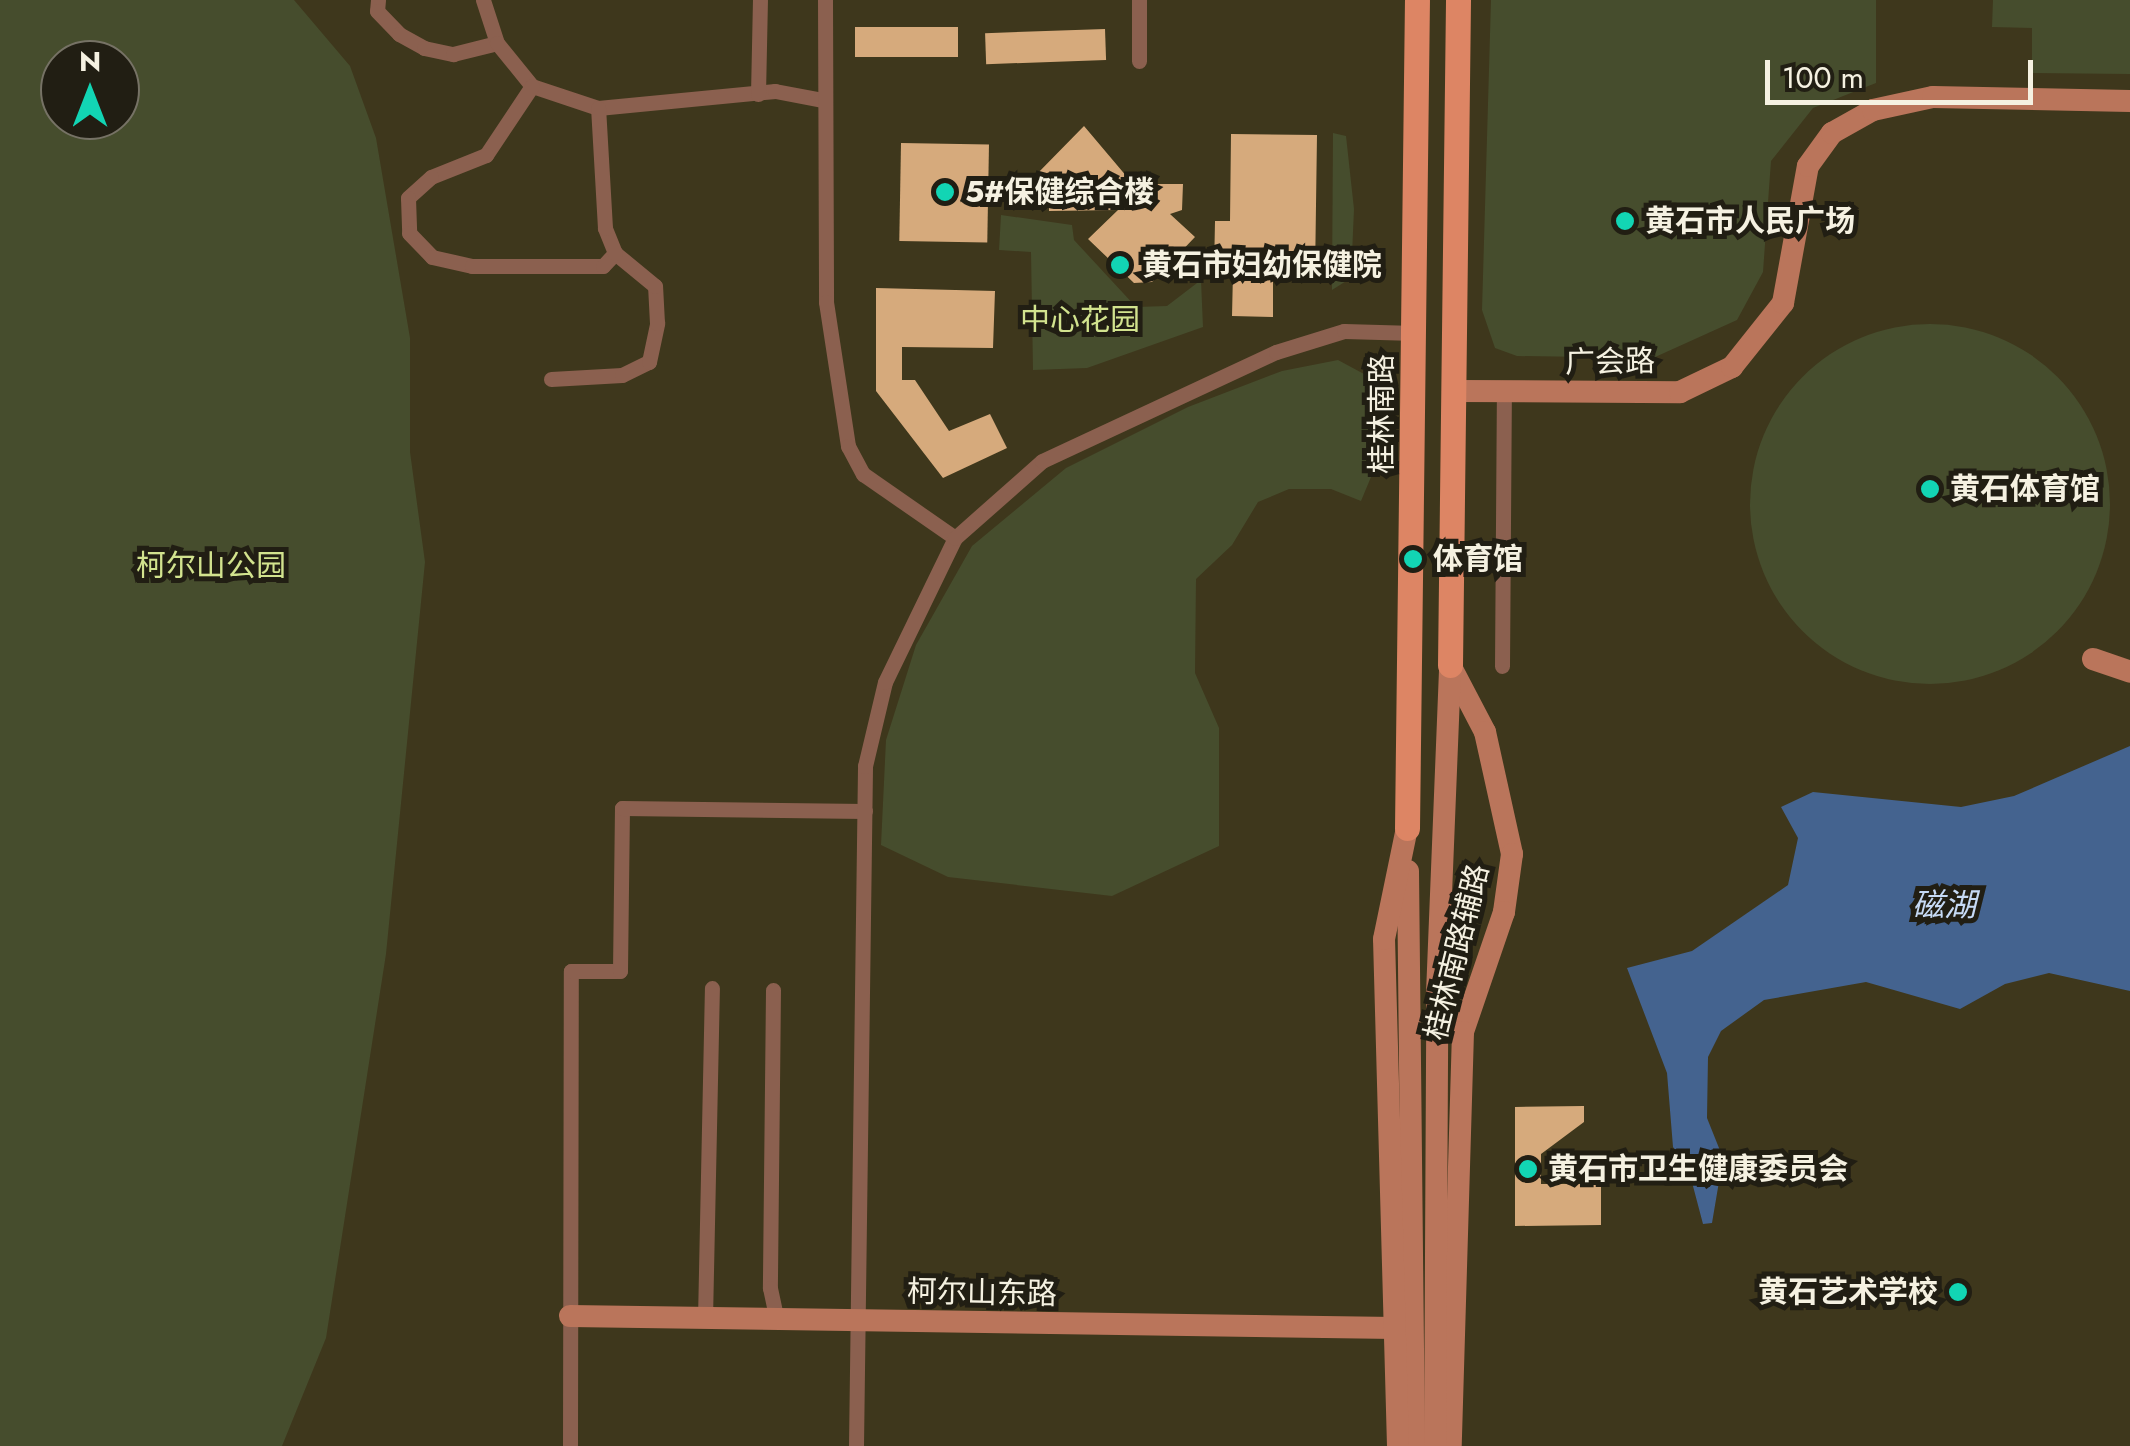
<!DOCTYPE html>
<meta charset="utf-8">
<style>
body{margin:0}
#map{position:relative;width:2130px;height:1446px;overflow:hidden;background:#3e371c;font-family:Jost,"Noto Sans SC",sans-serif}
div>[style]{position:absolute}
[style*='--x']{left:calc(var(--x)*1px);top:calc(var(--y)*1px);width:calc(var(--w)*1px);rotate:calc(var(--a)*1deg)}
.green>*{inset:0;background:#464d2d}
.round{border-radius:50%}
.water>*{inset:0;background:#44638f}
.building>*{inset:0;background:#d6aa7c;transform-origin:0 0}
.street>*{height:15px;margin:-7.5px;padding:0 7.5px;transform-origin:7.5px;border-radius:7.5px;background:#8b604f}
.secondary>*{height:22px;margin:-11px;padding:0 11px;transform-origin:11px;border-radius:11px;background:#ba755b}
.primary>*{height:25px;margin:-12.5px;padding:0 12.5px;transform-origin:12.5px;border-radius:12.5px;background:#dd8564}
.dots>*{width:28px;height:28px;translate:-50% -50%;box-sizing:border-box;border:5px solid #211e13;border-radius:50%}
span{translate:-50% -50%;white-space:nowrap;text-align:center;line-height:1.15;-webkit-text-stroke:10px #211e13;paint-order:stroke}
.poi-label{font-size:30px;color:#f5f1e1;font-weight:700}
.left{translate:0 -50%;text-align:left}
.right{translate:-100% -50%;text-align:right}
.park-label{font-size:30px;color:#d2e38e}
.street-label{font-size:30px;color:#f5f1e1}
.water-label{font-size:32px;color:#c6daf5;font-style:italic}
.north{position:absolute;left:40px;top:40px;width:100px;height:100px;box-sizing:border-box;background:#211e13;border:2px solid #767265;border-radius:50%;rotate:0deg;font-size:28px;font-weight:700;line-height:40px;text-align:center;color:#f5f1e1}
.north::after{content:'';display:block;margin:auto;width:35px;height:45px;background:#12d5b4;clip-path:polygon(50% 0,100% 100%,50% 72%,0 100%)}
.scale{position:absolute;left:1765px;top:60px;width:268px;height:45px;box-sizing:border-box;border:5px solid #f5f1e1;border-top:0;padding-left:12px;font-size:30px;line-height:35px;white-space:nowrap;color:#f5f1e1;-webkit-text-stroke:8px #211e13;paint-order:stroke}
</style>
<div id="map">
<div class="green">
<i style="clip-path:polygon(evenodd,0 0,294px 0,350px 66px,376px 138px,410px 338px,410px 452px,425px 562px,386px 954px,326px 1338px,282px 1446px,0 1446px,0 0,60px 60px,120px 60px,120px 120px,60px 120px,60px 60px)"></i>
<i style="clip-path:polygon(1491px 0,1876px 0,1876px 83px,1813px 108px,1771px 161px,1763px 272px,1737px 320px,1653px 358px,1517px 356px,1495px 348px,1482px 310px)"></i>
<i style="clip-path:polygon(1993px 0,2130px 0,2130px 74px,2032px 73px,2032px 28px,1992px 27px)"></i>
<i style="clip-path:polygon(1333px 133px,1346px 136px,1354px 209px,1351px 278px,1332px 290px)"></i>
<i style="clip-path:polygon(1001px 215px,1072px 225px,1074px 240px,1136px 307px,1167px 306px,1201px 280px,1203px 327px,1087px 368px,1033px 370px,1031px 252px,999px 250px)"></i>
<i class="round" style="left:1750px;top:324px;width:360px;height:360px"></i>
<i style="clip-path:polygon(1338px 360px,1364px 374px,1381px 453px,1361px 501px,1331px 489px,1289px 489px,1258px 502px,1232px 545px,1196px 579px,1195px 673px,1219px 728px,1219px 846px,1112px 896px,948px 877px,881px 845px,886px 740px,916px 645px,972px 546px,1066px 468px,1188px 407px,1282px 371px)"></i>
</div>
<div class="water">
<i style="clip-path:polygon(2130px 746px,2130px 991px,2049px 973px,2005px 984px,1960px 1009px,1866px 982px,1764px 1000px,1721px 1031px,1708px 1057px,1707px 1118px,1723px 1158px,1712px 1223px,1703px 1224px,1689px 1171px,1673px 1147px,1667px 1073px,1627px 968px,1692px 951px,1788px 885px,1798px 838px,1781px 807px,1813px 792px,1961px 807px,2014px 796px)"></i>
</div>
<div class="building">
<i style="left:855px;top:27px;width:103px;height:30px"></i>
<i style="left:1105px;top:29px;width:31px;height:120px;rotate:88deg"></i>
<i style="clip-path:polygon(1084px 126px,1133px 184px,1183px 184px,1182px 210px,1170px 214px,1195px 237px,1152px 282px,1134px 283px,1088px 239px,1118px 210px,1049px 211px,1049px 194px,1034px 177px)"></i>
<i style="clip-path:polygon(1231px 134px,1317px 135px,1315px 277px,1273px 276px,1273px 317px,1232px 316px,1233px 272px,1214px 271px,1215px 221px,1230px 221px)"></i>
<i style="left:901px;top:143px;width:88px;height:98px;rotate:1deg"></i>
<i style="clip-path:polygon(876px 288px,995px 291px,993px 348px,902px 347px,902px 380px,915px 380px,949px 431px,990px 414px,1007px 448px,943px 478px,876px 391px)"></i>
<i style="clip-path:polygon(1584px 1106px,1584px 1122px,1541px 1154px,1541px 1184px,1601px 1184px,1601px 1225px,1515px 1226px,1515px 1107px)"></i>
</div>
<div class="street">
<i style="--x:378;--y:0;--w:11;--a:95"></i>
<i style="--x:377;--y:11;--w:32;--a:46"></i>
<i style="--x:399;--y:34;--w:29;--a:29"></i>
<i style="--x:424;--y:48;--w:30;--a:12"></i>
<i style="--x:453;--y:54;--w:45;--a:-14"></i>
<i style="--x:483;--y:0;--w:45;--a:72"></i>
<i style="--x:497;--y:43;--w:55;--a:50.9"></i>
<i style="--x:532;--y:86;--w:70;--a:18.4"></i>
<i style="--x:598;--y:108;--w:178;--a:-5.5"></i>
<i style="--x:775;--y:91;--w:49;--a:10.6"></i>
<i style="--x:825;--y:0;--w:302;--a:89.8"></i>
<i style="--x:826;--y:302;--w:146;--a:81.3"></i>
<i style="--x:848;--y:446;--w:32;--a:62"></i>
<i style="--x:863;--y:474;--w:112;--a:34.8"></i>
<i style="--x:1139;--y:61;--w:61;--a:-90"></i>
<i style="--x:532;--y:86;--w:83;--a:123.7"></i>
<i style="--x:486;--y:155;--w:59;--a:158.2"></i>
<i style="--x:431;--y:177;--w:31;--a:138"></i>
<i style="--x:408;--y:198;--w:35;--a:88"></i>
<i style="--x:409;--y:233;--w:33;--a:46"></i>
<i style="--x:432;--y:257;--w:41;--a:12.7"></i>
<i style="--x:472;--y:266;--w:131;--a:0"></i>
<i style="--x:603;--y:266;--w:18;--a:-47"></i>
<i style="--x:758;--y:94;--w:94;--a:-88.8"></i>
<i style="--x:551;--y:379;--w:71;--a:-3.2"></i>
<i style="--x:622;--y:375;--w:30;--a:-26"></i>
<i style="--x:649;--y:362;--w:40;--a:-78"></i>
<i style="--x:657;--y:323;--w:37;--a:-93"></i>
<i style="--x:655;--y:286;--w:52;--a:-140.5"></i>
<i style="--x:615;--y:253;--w:27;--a:-112"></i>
<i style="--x:605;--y:228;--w:120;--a:-93.3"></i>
<i style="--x:1502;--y:666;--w:273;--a:-89.6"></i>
<i style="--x:773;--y:990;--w:298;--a:90.6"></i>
<i style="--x:770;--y:1288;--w:33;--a:78"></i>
<i style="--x:705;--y:1319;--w:331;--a:-88.8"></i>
<i style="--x:570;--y:1446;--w:475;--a:-89.9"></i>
<i style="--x:571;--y:971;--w:49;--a:0"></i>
<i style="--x:620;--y:971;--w:163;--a:-89.3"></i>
<i style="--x:622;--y:808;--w:243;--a:0.7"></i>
<i style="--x:856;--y:1446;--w:680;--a:-89.24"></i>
<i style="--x:865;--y:766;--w:86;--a:-76.6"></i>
<i style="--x:885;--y:682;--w:160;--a:-64.1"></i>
<i style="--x:955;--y:538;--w:116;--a:-41.5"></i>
<i style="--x:1042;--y:461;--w:258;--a:-25"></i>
<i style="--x:1276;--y:352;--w:71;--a:-17.2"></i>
<i style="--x:1344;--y:331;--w:71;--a:1.6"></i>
</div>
<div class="secondary">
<i style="--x:1455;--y:391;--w:225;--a:0.3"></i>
<i style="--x:1680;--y:392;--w:58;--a:-25.7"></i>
<i style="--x:1732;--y:367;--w:82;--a:-51.4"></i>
<i style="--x:1783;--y:303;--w:139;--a:-79.7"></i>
<i style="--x:1808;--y:166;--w:41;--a:-54"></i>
<i style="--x:1832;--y:133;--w:47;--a:-29.3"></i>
<i style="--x:1873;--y:110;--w:61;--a:-12.2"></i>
<i style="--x:1933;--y:97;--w:197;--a:1.2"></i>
<i style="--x:2093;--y:659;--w:39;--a:19"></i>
<i style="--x:1450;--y:665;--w:76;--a:62.4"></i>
<i style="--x:1485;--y:732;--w:125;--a:77.5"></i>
<i style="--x:1512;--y:854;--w:59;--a:97.9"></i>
<i style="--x:1504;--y:912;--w:127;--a:108.9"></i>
<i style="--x:1463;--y:1032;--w:414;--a:91.7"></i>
<i style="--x:1408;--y:871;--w:575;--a:89.4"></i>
<i style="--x:570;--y:1316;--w:825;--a:0.83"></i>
<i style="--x:1398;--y:1446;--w:507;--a:-91.58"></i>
<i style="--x:1384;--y:939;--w:113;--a:-78.3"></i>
<i style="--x:1435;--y:1446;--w:452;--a:-89.7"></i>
<i style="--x:1437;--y:994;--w:329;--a:-87.7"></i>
</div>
<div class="primary">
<i style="--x:1450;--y:665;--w:665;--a:-89.31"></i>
<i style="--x:1407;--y:828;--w:828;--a:-89.31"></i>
</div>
<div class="dots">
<i style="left:945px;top:192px;background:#12d5b4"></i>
<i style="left:1625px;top:221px;background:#12d5b4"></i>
<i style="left:1120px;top:265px;background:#12d5b4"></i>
<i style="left:1930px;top:489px;background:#12d5b4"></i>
<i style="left:1413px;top:559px;background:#12d5b4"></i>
<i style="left:1528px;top:1169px;background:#12d5b4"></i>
<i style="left:1958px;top:1292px;background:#12d5b4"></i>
</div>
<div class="poi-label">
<span class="left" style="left:965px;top:192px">5#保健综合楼</span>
<span class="left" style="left:1645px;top:221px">黄石市人民广场</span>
<span class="left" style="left:1142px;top:265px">黄石市妇幼保健院</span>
<span class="left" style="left:1950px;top:489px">黄石体育馆</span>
<span class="left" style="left:1433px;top:559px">体育馆</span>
<span class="left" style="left:1548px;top:1169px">黄石市卫生健康委员会</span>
<span class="right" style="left:1938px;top:1292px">黄石艺术学校</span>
</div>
<div class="park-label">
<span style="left:1080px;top:320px">中心花园</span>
<span style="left:211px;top:566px">柯尔山公园</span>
</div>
<div class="street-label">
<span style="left:1610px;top:362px;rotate:-1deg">广会路</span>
<span style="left:1382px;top:414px;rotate:-90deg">桂林南路</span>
<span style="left:1457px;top:952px;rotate:-76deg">桂林南路辅路</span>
<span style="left:982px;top:1293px;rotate:1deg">柯尔山东路</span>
</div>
<div class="water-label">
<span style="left:1944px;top:905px">磁湖</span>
</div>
<div class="north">N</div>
<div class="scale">100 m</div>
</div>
